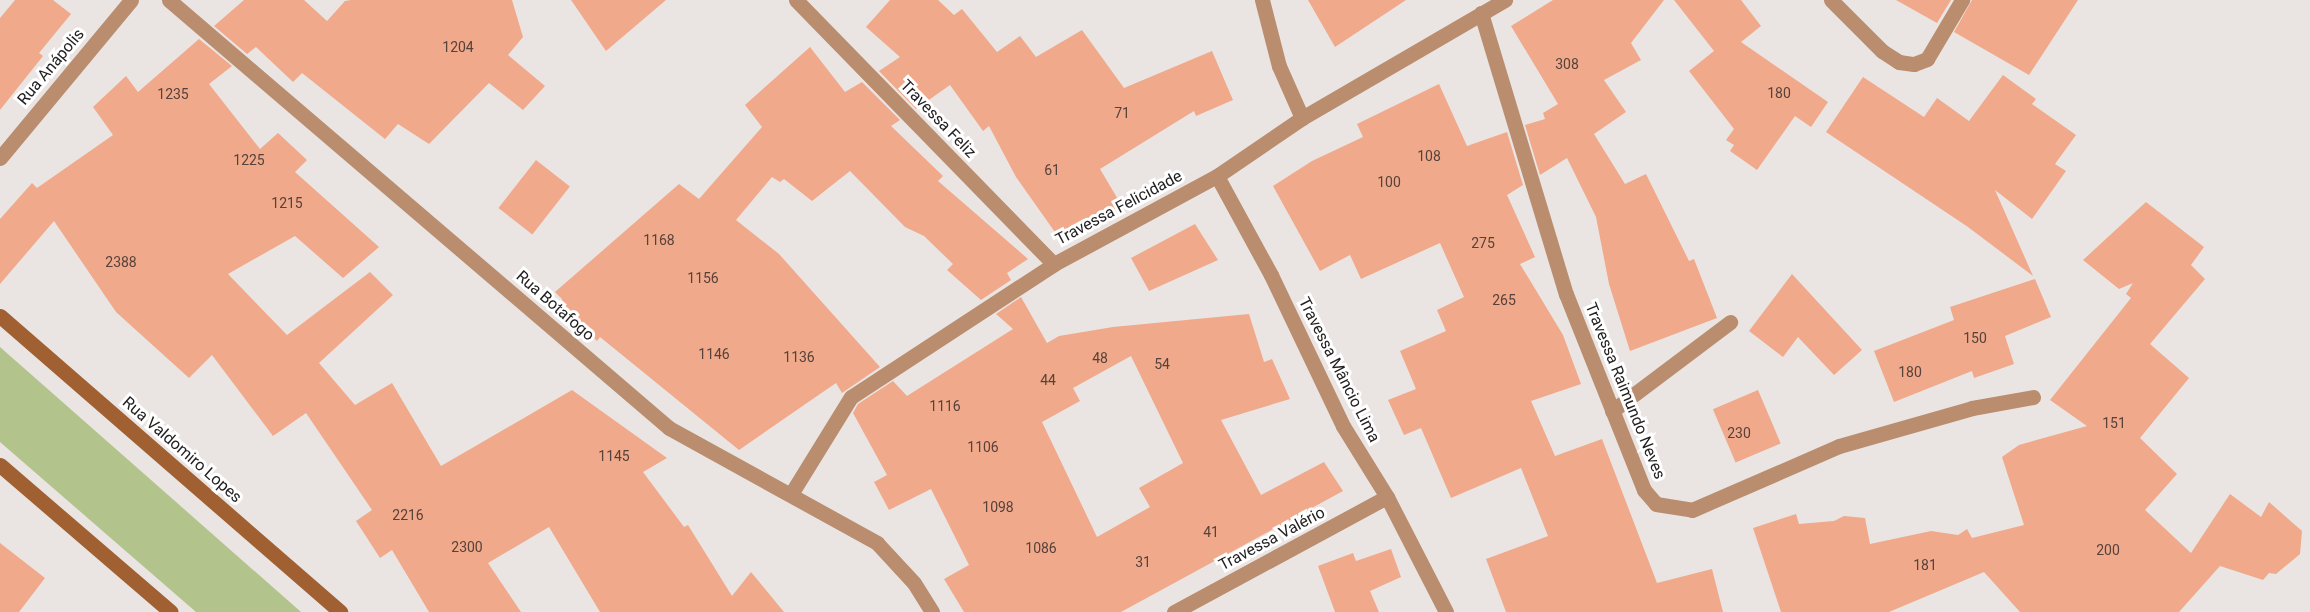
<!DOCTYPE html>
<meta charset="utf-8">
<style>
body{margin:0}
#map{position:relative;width:2310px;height:612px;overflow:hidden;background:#eae5e3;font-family:Roboto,sans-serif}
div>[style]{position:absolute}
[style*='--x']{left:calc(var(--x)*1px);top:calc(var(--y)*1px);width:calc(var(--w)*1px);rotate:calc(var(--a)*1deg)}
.green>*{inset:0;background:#b2c48b}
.building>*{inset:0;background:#f0a98a;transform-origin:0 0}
.lane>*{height:15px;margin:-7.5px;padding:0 7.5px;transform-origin:7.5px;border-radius:7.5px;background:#ba8d6f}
.street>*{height:15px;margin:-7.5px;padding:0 7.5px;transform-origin:7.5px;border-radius:7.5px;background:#ba8d6f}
.secondary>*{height:15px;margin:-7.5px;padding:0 7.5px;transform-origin:7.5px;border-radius:7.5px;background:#a16031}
span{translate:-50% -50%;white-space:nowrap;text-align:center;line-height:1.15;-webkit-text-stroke:6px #fff;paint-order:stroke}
.number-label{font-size:14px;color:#56423a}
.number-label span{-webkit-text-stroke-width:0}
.street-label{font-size:16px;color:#222020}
</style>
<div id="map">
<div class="green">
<i style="clip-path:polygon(0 347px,301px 612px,196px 612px,0 442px)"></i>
</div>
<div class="building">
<i style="clip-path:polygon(15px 0,53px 0,71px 14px,39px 53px,43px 56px,0 110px,0 18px)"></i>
<i style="clip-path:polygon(244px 0,304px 0,327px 21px,345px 1px,351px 0,512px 0,523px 37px,508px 55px,545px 86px,523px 110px,489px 83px,429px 144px,398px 124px,385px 139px,302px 73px,293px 82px,256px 47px,247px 54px,214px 26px)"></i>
<i style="clip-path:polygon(571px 0,666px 0,606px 51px)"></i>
<i style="clip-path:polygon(890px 0,938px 0,954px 15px,962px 9px,997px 52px,1020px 36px,1036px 57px,1082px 30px,1124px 88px,1212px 51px,1233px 100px,1196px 116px,1194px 111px,1100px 169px,1122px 206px,1057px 235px,1016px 177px,989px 126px,983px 131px,950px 85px,916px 109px,879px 71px,900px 57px,866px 27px)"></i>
<i style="clip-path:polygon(1308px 0,1406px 0,1335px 47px)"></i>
<i style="clip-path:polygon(1553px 0,1664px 0,1631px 43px,1641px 60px,1604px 80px,1626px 112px,1594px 134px,1625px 184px,1646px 174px,1689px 261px,1694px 259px,1717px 318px,1630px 351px,1609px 284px,1596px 217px,1567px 158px,1540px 175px,1525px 125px,1545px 119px,1543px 113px,1558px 104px,1511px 26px)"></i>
<i style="clip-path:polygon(1674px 0,1741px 0,1761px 26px,1741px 42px,1828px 102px,1811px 127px,1795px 116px,1757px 170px,1730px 151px,1734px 145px,1726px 140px,1734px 129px,1689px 71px,1714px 51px)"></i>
<i style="clip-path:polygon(1896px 0,1951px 0,1937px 23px)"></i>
<i style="clip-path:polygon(1972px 0,2078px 0,2029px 75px,1954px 32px)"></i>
<i style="clip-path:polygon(199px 39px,232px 66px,209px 84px,260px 149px,278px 133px,307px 160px,295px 172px,379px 247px,343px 278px,295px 236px,228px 274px,287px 335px,370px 272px,393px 295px,319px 363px,355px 405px,392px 383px,441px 466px,572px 390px,667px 458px,643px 472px,684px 527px,688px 525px,732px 596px,751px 572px,784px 612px,600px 612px,549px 527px,488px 563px,521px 612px,429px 612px,392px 550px,380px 558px,356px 521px,372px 510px,306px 413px,273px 436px,212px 355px,189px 378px,116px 312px,54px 221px,0 284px,0 219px,32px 183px,37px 188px,113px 135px,93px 107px,126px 76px,138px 92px)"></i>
<i style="clip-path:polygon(810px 47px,845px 92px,862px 82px,900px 120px,891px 126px,943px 176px,938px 181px,1028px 259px,1007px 273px,1011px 280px,981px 300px,947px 270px,953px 264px,924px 236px,905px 227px,850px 171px,812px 201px,784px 179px,780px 182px,772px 177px,736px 220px,779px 254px,880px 367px,842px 393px,836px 383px,739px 450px,600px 337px,597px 341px,559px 303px,562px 299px,555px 292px,679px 184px,699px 199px,762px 127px,745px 105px)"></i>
<i style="clip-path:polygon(2003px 75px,2036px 99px,2032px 104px,2076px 135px,2055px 164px,2066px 171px,2032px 219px,1995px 190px,2033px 276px,1968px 227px,1826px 132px,1863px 77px,1924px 117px,1937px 98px,1969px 121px)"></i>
<i style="clip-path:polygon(1439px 84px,1467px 146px,1507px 132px,1523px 185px,1507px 195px,1535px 257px,1520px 264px,1563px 335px,1581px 384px,1531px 401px,1555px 456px,1602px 439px,1657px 583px,1712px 569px,1723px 612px,1506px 612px,1486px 559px,1548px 536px,1521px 468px,1451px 498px,1421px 428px,1404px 435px,1388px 400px,1416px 389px,1400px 351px,1446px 331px,1437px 310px,1464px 297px,1440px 243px,1361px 279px,1350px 255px,1320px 271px,1273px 186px,1312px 161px,1363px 137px,1357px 124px)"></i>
<i style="left:536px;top:160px;width:43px;height:61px;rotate:38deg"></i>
<i style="clip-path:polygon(2146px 202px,2204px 247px,2191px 265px,2205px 279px,2150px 344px,2189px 378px,2140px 438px,2177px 474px,2145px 510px,2191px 553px,2230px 494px,2261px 517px,2269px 502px,2302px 531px,2300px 554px,2276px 574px,2269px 573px,2263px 580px,2220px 566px,2179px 612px,2020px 612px,1984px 572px,1889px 612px,1781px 612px,1753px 528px,1796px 514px,1799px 524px,1834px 521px,1844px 516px,1865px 518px,1870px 544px,1931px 531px,1958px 535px,1967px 529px,1972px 538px,2024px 525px,2002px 457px,2019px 445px,2087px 426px,2050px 400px,2131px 298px,2126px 294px,2133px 283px,2119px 289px,2083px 260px)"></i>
<i style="clip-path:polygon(1195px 224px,1218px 260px,1149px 291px,1131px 258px)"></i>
<i style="clip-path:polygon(1792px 274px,1862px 350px,1834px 375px,1798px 337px,1783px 357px,1749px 331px)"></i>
<i style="clip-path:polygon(2035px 279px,2051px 317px,2005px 336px,2014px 364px,1974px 378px,1972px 371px,1894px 402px,1874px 351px,1954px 320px,1950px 307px)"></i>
<i style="clip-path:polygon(evenodd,1021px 297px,1047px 343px,1059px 336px,1113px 327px,1249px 314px,1264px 362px,1272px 359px,1290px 399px,1221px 420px,1261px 495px,1324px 462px,1343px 491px,1121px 612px,964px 612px,944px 579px,969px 565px,931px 489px,889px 510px,874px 482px,887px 475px,853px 413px,858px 404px,893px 381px,907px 396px,1013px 329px,996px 314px,1021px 297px,1131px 356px,1183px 463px,1139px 488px,1150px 507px,1097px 537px,1042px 422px,1080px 401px,1073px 388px,1131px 356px)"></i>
<i style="left:1758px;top:390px;width:58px;height:49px;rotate:67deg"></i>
<i style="clip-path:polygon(0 543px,45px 578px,19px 612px,0 612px)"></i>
<i style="clip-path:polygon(1391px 549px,1401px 577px,1370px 591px,1379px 612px,1335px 612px,1318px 566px,1353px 553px,1356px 561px)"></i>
</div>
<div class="lane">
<i style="--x:1612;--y:411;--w:148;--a:-37"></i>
</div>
<div class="street">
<i style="--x:169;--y:0;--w:658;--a:40.56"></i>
<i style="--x:669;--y:428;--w:238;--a:28.9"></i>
<i style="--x:877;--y:543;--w:54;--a:47.2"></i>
<i style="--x:914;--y:583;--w:34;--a:58"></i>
<i style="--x:796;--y:0;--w:369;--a:45.7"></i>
<i style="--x:1262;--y:0;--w:68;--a:75.6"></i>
<i style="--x:1279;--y:66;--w:57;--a:66.1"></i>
<i style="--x:1831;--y:0;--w:72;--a:45"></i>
<i style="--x:1882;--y:51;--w:20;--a:33"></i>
<i style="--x:1899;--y:62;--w:15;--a:8"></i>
<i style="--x:1914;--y:64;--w:14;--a:-21"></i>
<i style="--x:1927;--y:59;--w:69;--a:-59.3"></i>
<i style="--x:1481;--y:13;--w:294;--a:73.2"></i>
<i style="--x:1566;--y:294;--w:211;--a:68.3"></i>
<i style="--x:1644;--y:490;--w:18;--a:49"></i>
<i style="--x:1656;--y:504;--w:36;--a:9"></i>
<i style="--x:1692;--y:510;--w:160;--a:-23.5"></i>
<i style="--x:1839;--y:446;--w:138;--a:-15.9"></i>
<i style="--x:1972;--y:408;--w:62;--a:-10.2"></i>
<i style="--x:0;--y:158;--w:205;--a:-50.3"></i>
<i style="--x:1217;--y:176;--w:113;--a:61.4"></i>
<i style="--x:1271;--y:275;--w:167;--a:64.5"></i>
<i style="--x:1343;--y:426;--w:84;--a:58.2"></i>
<i style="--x:1387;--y:497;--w:129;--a:62.8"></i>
<i style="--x:791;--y:494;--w:114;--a:-58.3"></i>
<i style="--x:851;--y:397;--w:243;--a:-33.2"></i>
<i style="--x:1054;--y:264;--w:185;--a:-28.4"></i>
<i style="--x:1217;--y:176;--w:103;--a:-34.3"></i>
<i style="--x:1302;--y:118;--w:235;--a:-30.2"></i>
<i style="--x:1174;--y:612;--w:242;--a:-28.4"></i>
</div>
<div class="secondary">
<i style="--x:0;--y:316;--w:451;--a:41"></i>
<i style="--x:0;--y:465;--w:225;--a:40.7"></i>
</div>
<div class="number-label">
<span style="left:458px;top:47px">1204</span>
<span style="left:1567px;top:64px">308</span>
<span style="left:1779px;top:93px">180</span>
<span style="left:173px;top:94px">1235</span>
<span style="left:1122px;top:113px">71</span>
<span style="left:1429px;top:156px">108</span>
<span style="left:249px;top:160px">1225</span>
<span style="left:1052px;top:170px">61</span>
<span style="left:1389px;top:182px">100</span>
<span style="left:287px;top:203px">1215</span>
<span style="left:659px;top:240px">1168</span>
<span style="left:1483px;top:243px">275</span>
<span style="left:121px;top:262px">2388</span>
<span style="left:703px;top:278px">1156</span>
<span style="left:1504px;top:300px">265</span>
<span style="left:1975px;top:338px">150</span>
<span style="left:714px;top:354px">1146</span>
<span style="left:799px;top:357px">1136</span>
<span style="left:1100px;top:358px">48</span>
<span style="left:1162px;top:364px">54</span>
<span style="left:1910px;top:372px">180</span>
<span style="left:1048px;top:380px">44</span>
<span style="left:945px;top:406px">1116</span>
<span style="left:2114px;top:423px">151</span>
<span style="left:1739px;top:433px">230</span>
<span style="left:983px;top:447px">1106</span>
<span style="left:614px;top:456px">1145</span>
<span style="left:998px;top:507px">1098</span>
<span style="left:408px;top:515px">2216</span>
<span style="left:1211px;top:532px">41</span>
<span style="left:467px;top:547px">2300</span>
<span style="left:1041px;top:548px">1086</span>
<span style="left:2108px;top:550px">200</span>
<span style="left:1143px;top:562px">31</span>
<span style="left:1925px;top:565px">181</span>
</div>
<div class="street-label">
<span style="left:51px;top:67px;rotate:-50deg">Rua Anápolis</span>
<span style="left:938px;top:119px;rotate:46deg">Travessa Feliz</span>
<span style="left:1119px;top:208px;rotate:-28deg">Travessa Felicidade</span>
<span style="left:555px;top:306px;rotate:41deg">Rua Botafogo</span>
<span style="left:1339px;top:370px;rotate:63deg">Travessa Mâncio Lima</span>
<span style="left:1625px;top:391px;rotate:68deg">Travessa Raimundo Neves</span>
<span style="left:182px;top:450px;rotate:41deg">Rua Valdomiro Lopes</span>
<span style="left:1272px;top:539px;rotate:-28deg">Travessa Valério</span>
</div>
</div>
